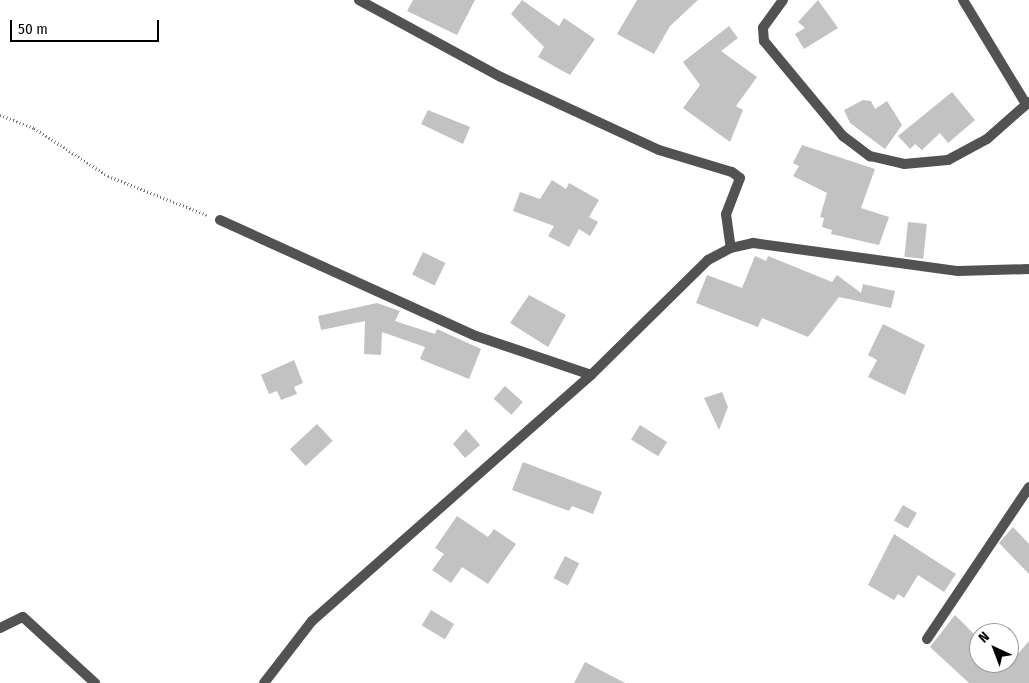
<!DOCTYPE html>
<style>
body{margin:0}
#map{position:relative;width:1029px;height:683px;overflow:hidden;background:#fff;font-family:"Fira Sans Condensed",sans-serif}
div>[style]{position:absolute}
[style*='--x']{left:calc(var(--x)*1px);top:calc(var(--y)*1px);width:calc(var(--w)*1px);rotate:calc(var(--a)*1deg)}
.building>*{inset:0;background:#c2c2c2;transform-origin:0 0}
.path>*{height:3px;margin-top:-1.5px;transform-origin:0;background:repeating-linear-gradient(90deg,#747474 0 1px,transparent 0 3.5px)}
.lane>*{height:10px;margin:-5px;padding:0 5px;transform-origin:5px;border-radius:5px;background:#525252}
.street>*{height:10px;margin:-5px;padding:0 5px;transform-origin:5px;border-radius:5px;background:#525252}
span{translate:-50% -50%;white-space:nowrap;text-align:center;line-height:1.15;-webkit-text-stroke:5px #fff;paint-order:stroke}
.north{position:absolute;left:969px;top:623px;width:50px;height:50px;box-sizing:border-box;background:#fff;border:1px solid #999;border-radius:50%;rotate:317deg;font-size:14px;font-weight:700;line-height:20px;text-align:center;color:#000}
.north::after{content:'';display:block;margin:auto;width:18px;height:22px;background:#000;clip-path:polygon(50% 0,100% 100%,50% 72%,0 100%)}
.scale{position:absolute;left:10px;top:20px;width:149px;height:22px;box-sizing:border-box;border:2px solid #000;border-top:0;padding-left:6px;font-size:15px;line-height:18px;white-space:nowrap;color:#000;-webkit-text-stroke:4px #fff;paint-order:stroke}
</style>
<div id="map">
<div class="building">
<i style="clip-path:polygon(413px 0,475px 0,457px 35px,407px 11px)"></i>
<i style="clip-path:polygon(522px 0,559px 26px,564px 18px,595px 39px,570px 75px,538px 57px,544px 47px,511px 14px)"></i>
<i style="clip-path:polygon(637px 0,698px 0,670px 26px,654px 54px,617px 34px)"></i>
<i style="clip-path:polygon(818px 0,838px 28px,804px 49px,795px 34px,805px 28px,798px 22px)"></i>
<i style="clip-path:polygon(729px 26px,738px 38px,721px 51px,757px 77px,736px 106px,743px 110px,730px 142px,683px 108px,700px 85px,683px 62px)"></i>
<i style="clip-path:polygon(952px 92px,975px 120px,948px 143px,940px 133px,922px 150px,915px 144px,910px 149px,898px 136px)"></i>
<i style="clip-path:polygon(863px 100px,871px 101px,875px 109px,887px 101px,902px 125px,885px 149px,850px 123px,844px 110px)"></i>
<i style="clip-path:polygon(428px 110px,470px 127px,463px 144px,421px 124px)"></i>
<i style="clip-path:polygon(802px 145px,875px 169px,861px 208px,889px 217px,879px 245px,831px 234px,832px 230px,822px 227px,824px 218px,820px 217px,827px 193px,793px 176px,799px 166px,793px 163px)"></i>
<i style="clip-path:polygon(552px 180px,566px 189px,569px 183px,599px 200px,589px 217px,598px 222px,590px 236px,579px 229px,569px 247px,548px 236px,554px 226px,513px 211px,520px 192px,540px 199px)"></i>
<i style="left:908px;top:222px;width:19px;height:35px;rotate:6deg"></i>
<i style="left:423px;top:252px;width:25px;height:25px;rotate:26deg"></i>
<i style="clip-path:polygon(755px 256px,766px 261px,768px 256px,832px 282px,837px 275px,861px 293px,863px 284px,895px 291px,891px 308px,839px 297px,808px 337px,762px 318px,758px 327px,696px 303px,707px 275px,742px 288px)"></i>
<i style="clip-path:polygon(529px 295px,566px 315px,548px 347px,510px 323px)"></i>
<i style="clip-path:polygon(377px 303px,400px 311px,395px 321px,435px 334px,437px 329px,481px 349px,469px 379px,420px 359px,425px 347px,382px 332px,381px 355px,364px 354px,365px 321px,321px 330px,318px 316px)"></i>
<i style="clip-path:polygon(883px 324px,925px 345px,905px 395px,868px 377px,877px 360px,868px 355px)"></i>
<i style="clip-path:polygon(294px 360px,303px 383px,294px 387px,297px 394px,281px 400px,277px 391px,269px 394px,261px 375px)"></i>
<i style="left:505px;top:386px;width:24px;height:17px;rotate:42deg"></i>
<i style="clip-path:polygon(722px 392px,728px 407px,719px 430px,704px 398px)"></i>
<i style="left:317px;top:424px;width:23px;height:37px;rotate:47deg"></i>
<i style="left:640px;top:425px;width:32px;height:17px;rotate:32deg"></i>
<i style="clip-path:polygon(466px 429px,480px 445px,465px 458px,453px 444px)"></i>
<i style="clip-path:polygon(523px 462px,602px 492px,593px 514px,572px 506px,569px 511px,512px 490px)"></i>
<i style="left:903px;top:505px;width:16px;height:18px;rotate:30deg"></i>
<i style="clip-path:polygon(457px 516px,488px 537px,494px 529px,516px 544px,488px 584px,462px 567px,451px 583px,432px 570px,444px 554px,435px 548px)"></i>
<i style="clip-path:polygon(1013px 527px,1029px 544px,1029px 574px,999px 543px)"></i>
<i style="clip-path:polygon(894px 534px,956px 574px,944px 592px,918px 575px,904px 598px,898px 594px,894px 600px,868px 585px)"></i>
<i style="left:565px;top:556px;width:16px;height:25px;rotate:27deg"></i>
<i style="left:431px;top:610px;width:27px;height:18px;rotate:31deg"></i>
<i style="clip-path:polygon(955px 615px,979px 639px,979px 663px,1010px 663px,1029px 641px,1029px 683px,969px 683px,930px 647px)"></i>
<i style="clip-path:polygon(585px 662px,625px 683px,574px 683px)"></i>
</div>
<div class="path">
<i style="--x:0;--y:115;--w:36;--a:21"></i>
<i style="--x:34;--y:128;--w:88;--a:33"></i>
<i style="--x:108;--y:176;--w:106;--a:21.5"></i>
</div>
<div class="lane">
<i style="--x:359;--y:0;--w:162;--a:28.5"></i>
<i style="--x:501;--y:77;--w:174;--a:24.8"></i>
<i style="--x:659;--y:150;--w:76;--a:16.8"></i>
<i style="--x:732;--y:172;--w:10;--a:37"></i>
<i style="--x:740;--y:178;--w:39;--a:111"></i>
<i style="--x:726;--y:214;--w:34;--a:82"></i>
<i style="--x:963;--y:0;--w:122;--a:58.8"></i>
<i style="--x:220;--y:220;--w:281;--a:24.4"></i>
<i style="--x:476;--y:336;--w:121;--a:18.7"></i>
<i style="--x:0;--y:628;--w:25;--a:-26"></i>
<i style="--x:23;--y:617;--w:98;--a:42.5"></i>
</div>
<div class="street">
<i style="--x:783;--y:0;--w:34;--a:126"></i>
<i style="--x:763;--y:28;--w:13;--a:86"></i>
<i style="--x:764;--y:41;--w:124;--a:50.3"></i>
<i style="--x:843;--y:136;--w:34;--a:37"></i>
<i style="--x:870;--y:156;--w:35;--a:13"></i>
<i style="--x:904;--y:164;--w:44;--a:-5.2"></i>
<i style="--x:948;--y:160;--w:44;--a:-28.3"></i>
<i style="--x:987;--y:139;--w:56;--a:-41.4"></i>
<i style="--x:927;--y:639;--w:183;--a:-56.1"></i>
<i style="--x:264;--y:683;--w:78;--a:-52.3"></i>
<i style="--x:312;--y:621;--w:372;--a:-41.4"></i>
<i style="--x:591;--y:375;--w:164;--a:-44.5"></i>
<i style="--x:708;--y:260;--w:26;--a:-28"></i>
<i style="--x:731;--y:248;--w:23;--a:-13"></i>
<i style="--x:753;--y:243;--w:207;--a:7.8"></i>
<i style="--x:958;--y:271;--w:71;--a:-1.6"></i>
</div>
<div class="north">N</div>
<div class="scale">50 m</div>
</div>
